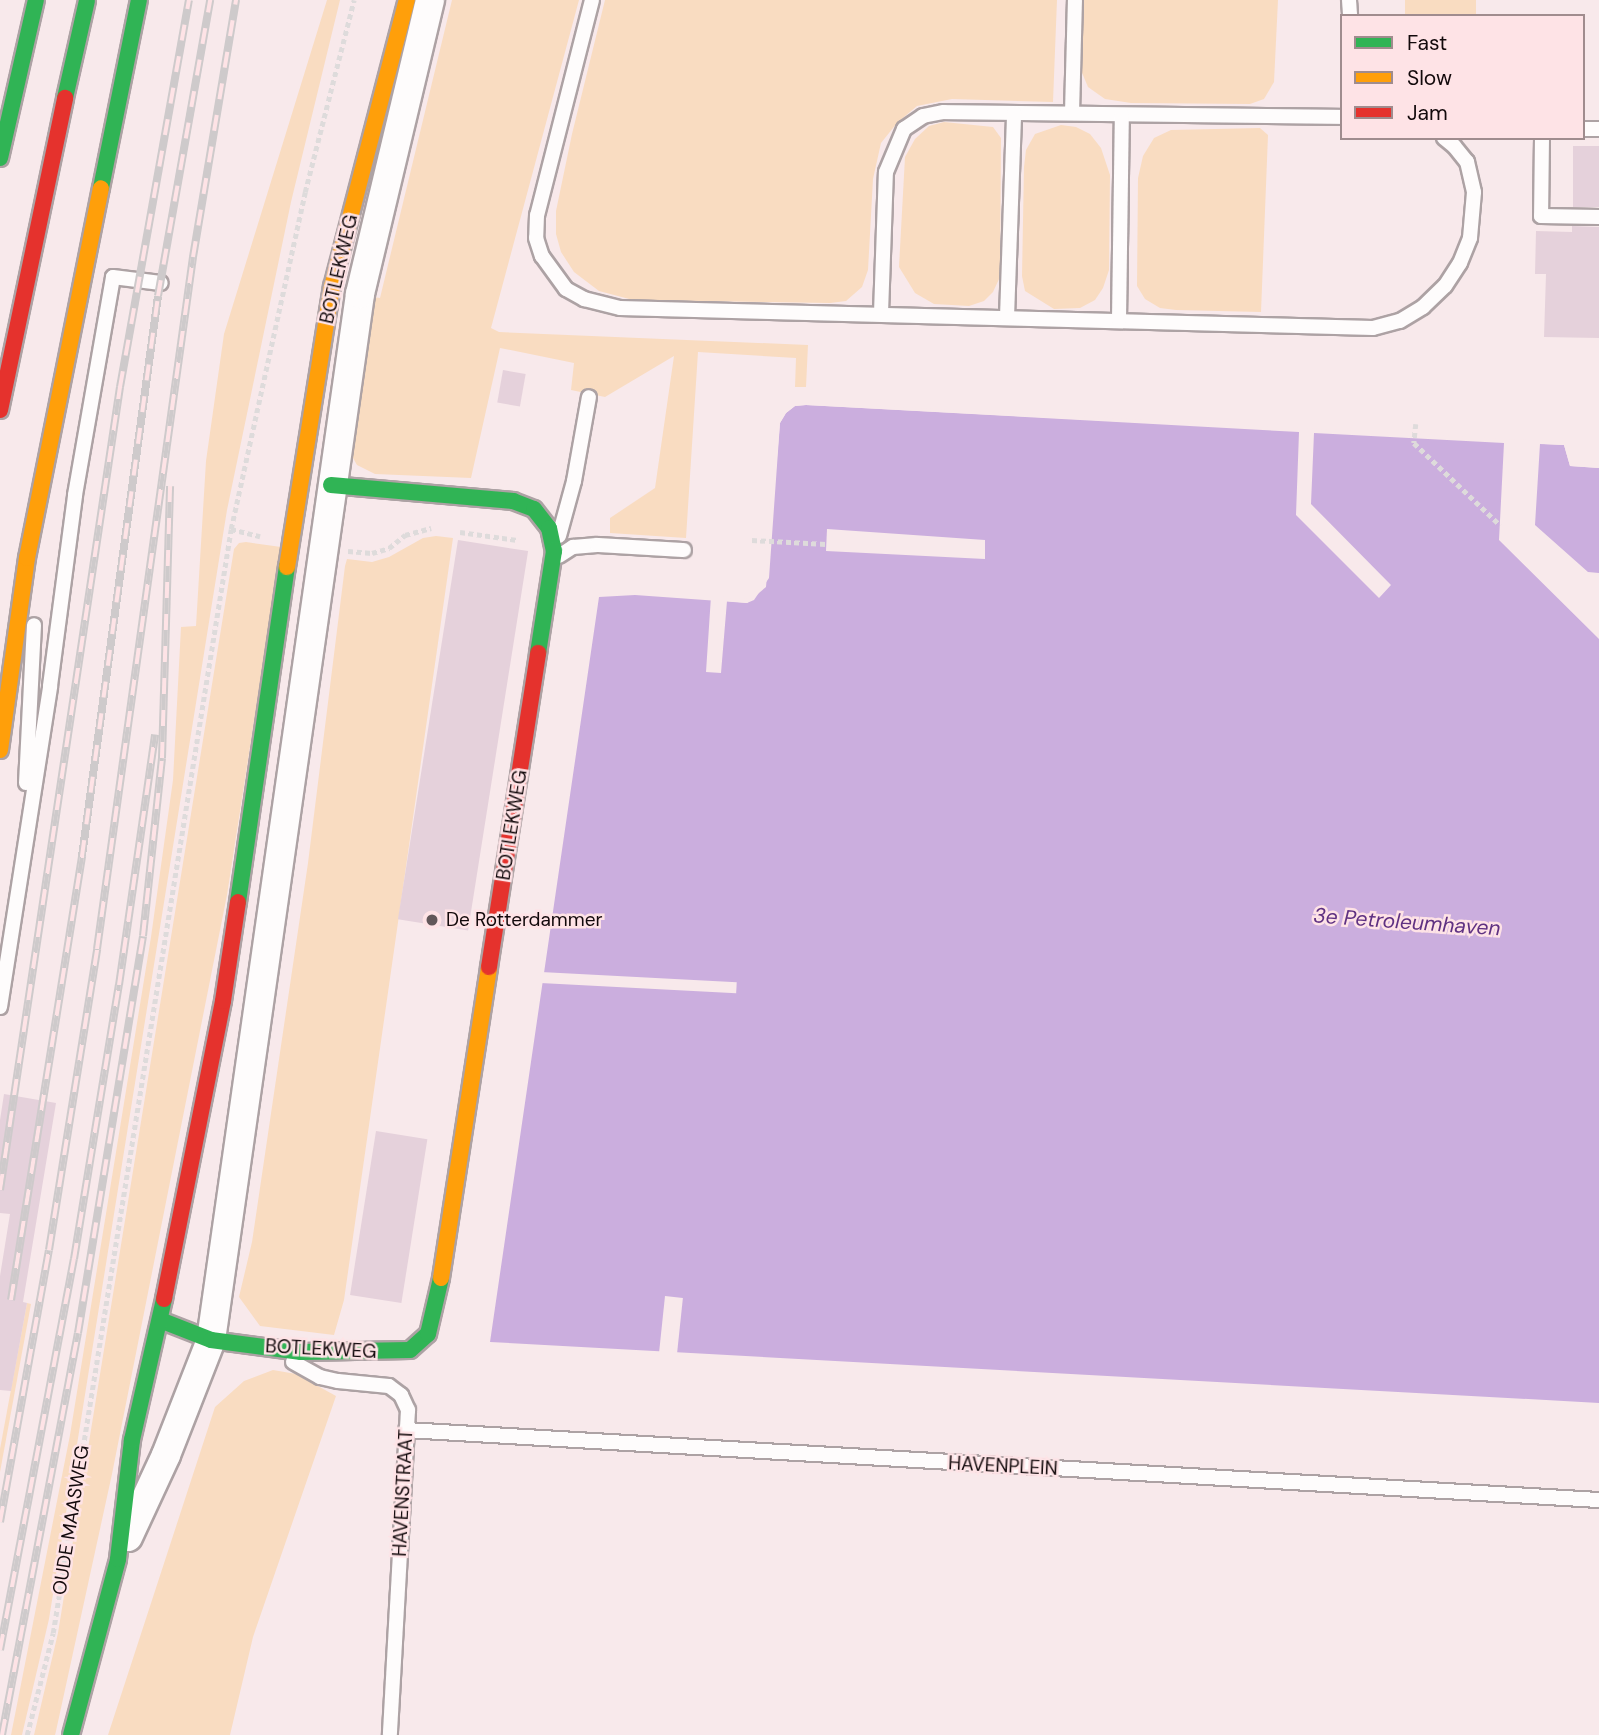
<!DOCTYPE html>
<style>
body{margin:0}
#map{position:relative;width:1599px;height:1735px;overflow:hidden;background:#f8e9eb;font-family:"DM Sans",sans-serif}
div>[style]{position:absolute}
[style*='--x']{left:calc(var(--x)*1px);top:calc(var(--y)*1px);width:calc(var(--w)*1px);rotate:calc(var(--a)*1deg)}
.green>*{inset:0;background:#f9dcc1;transform-origin:0 0}
.water>*{inset:0;background:#cbaede}
.pier>*{inset:0;background:#f8e9eb;transform-origin:0 0}
.building>*{inset:0;background:#e5d1db;transform-origin:0 0}
.path>*{height:4.5px;margin-top:-2.25px;transform-origin:0;background:repeating-linear-gradient(90deg,#dedbdb 0 5px,transparent 0 8.5px)}
.roads{filter:drop-shadow(2px 0 #ada2a4) drop-shadow(-2px 0 #ada2a4) drop-shadow(0 2px #ada2a4) drop-shadow(0 -2px #ada2a4)}
.lane>*{height:14px;margin:-7px;padding:0 7px;transform-origin:7px;border-radius:7px;background:#fefcfc}
.street>*{height:28px;margin:-14px;padding:0 14px;transform-origin:14px;border-radius:14px;background:#fefcfc}
.fast>*{height:16px;margin:-8px;padding:0 8px;transform-origin:8px;border-radius:8px;background:#30b455}
.slow>*{height:16px;margin:-8px;padding:0 8px;transform-origin:8px;border-radius:8px;background:#ff9f0a}
.jam>*{height:16px;margin:-8px;padding:0 8px;transform-origin:8px;border-radius:8px;background:#e5322d}
.rail>*{height:8px;margin-top:-4px;transform-origin:0;background:repeating-linear-gradient(90deg,#fee3e6 0 16px,#cecacb 0 32px);box-sizing:border-box;border-block:2px solid #cecacb}
.dots>*{width:19px;height:19px;translate:-50% -50%;box-sizing:border-box;border:4px solid #fee3e6;border-radius:50%}
span{translate:-50% -50%;white-space:nowrap;text-align:center;line-height:1.15;-webkit-text-stroke:5px #fee3e6;paint-order:stroke}
.street-label{font-size:19px;color:#12090b}
.poi-label{font-size:19px;color:#12090b}
.left{translate:0 -50%;text-align:left}
.water-label{font-size:21px;color:#5f3182;font-style:italic}
.legend{position:absolute;left:1340px;top:14px;width:245px;height:126px;box-sizing:border-box;background:#fee3e6;border:2px solid #a08c8e;margin:0;padding:9px 12px;list-style:none;font-size:21px;color:#12090b}
.legend li{display:flex;align-items:center;gap:14px;height:35px}
.legend b{width:35px;border:2px solid #a08c8e}
</style>
<div id="map">
<div class="green">
<i style="clip-path:polygon(327px 0,340px 0,291px 202px,227px 510px,49px 1619px,22px 1735px,11px 1735px,70px 1435px,151px 937px,173px 780px,181px 627px,196px 626px,206px 461px,224px 334px)"></i>
<i style="clip-path:polygon(452px 0,579px 0,491px 328px,499px 332px,808px 345px,806px 387px,795px 387px,796px 358px,698px 352px,686px 538px,610px 533px,610px 518px,655px 488px,674px 356px,605px 397px,571px 390px,574px 363px,500px 348px,471px 478px,375px 474px,357px 465px,349px 451px,373px 297px,380px 298px)"></i>
<i style="clip-path:polygon(605px 0,1057px 0,1053px 102px,952px 99px,917px 106px,897px 123px,881px 143px,873px 179px,868px 270px,862px 287px,846px 301px,830px 303px,633px 300px,599px 291px,574px 272px,561px 252px,556px 234px,556px 211px,572px 134px)"></i>
<i style="clip-path:polygon(1080px 0,1278px 0,1274px 82px,1264px 99px,1250px 104px,1131px 103px,1105px 99px,1088px 87px,1080px 68px)"></i>
<i style="left:1405px;top:0;width:71px;height:16px"></i>
<i style="clip-path:polygon(944px 122px,993px 127px,1001px 138px,1000px 277px,993px 292px,984px 301px,969px 306px,934px 304px,915px 293px,899px 267px,905px 157px,915px 139px,929px 126px)"></i>
<i style="clip-path:polygon(1061px 125px,1076px 127px,1090px 134px,1101px 148px,1110px 175px,1109px 270px,1103px 288px,1095px 300px,1080px 308px,1054px 309px,1025px 291px,1022px 276px,1024px 167px,1026px 150px,1035px 134px)"></i>
<i style="clip-path:polygon(1260px 128px,1268px 135px,1261px 312px,1176px 310px,1160px 308px,1145px 299px,1137px 286px,1138px 178px,1143px 156px,1154px 138px,1171px 130px)"></i>
<i style="clip-path:polygon(436px 536px,453px 538px,344px 1300px,334px 1335px,260px 1326px,239px 1297px,252px 1242px,308px 863px,345px 566px,347px 559px,372px 562px,389px 557px,423px 538px)"></i>
<i style="clip-path:polygon(246px 542px,281px 547px,227px 895px,112px 1474px,56px 1731px,55px 1735px,34px 1735px,58px 1633px,234px 549px,239px 543px)"></i>
<i style="clip-path:polygon(27px 1303px,31px 1304px,0 1472px,0 1449px)"></i>
<i style="clip-path:polygon(273px 1370px,296px 1374px,336px 1396px,253px 1637px,230px 1735px,108px 1735px,215px 1407px,244px 1381px)"></i>
</div>
<div class="water">
<i style="clip-path:polygon(806px 405px,1564px 445px,1570px 466px,1599px 468px,1599px 1403px,490px 1342px,599px 597px,635px 595px,747px 603px,754px 600px,769px 578px,780px 423px,786px 413px,795px 406px)"></i>
</div>
<div class="pier">
<i style="clip-path:polygon(806px 402px,1566px 442px,1573px 463px,1599px 464px,1599px 468px,1570px 466px,1564px 445px,1540px 444px,1535px 525px,1588px 572px,1599px 573px,1599px 639px,1499px 540px,1504px 443px,1314px 433px,1311px 504px,1391px 585px,1379px 598px,1296px 515px,1299px 432px,806px 405px,795px 406px,786px 413px,780px 423px,766px 587px,747px 603px,727px 601px,721px 673px,706px 672px,711px 596px,727px 597px,727px 601px,729px 598px,746px 599px,763px 585px,776px 422px,783px 410px,793px 403px)"></i>
<i style="clip-path:polygon(827px 529px,985px 540px,985px 559px,826px 551px)"></i>
<i style="left:541px;top:972px;width:196px;height:11px;rotate:3deg"></i>
<i style="left:665px;top:1296px;width:18px;height:59px;rotate:6deg"></i>
</div>
<div class="building">
<i style="left:1573px;top:146px;width:26px;height:61px"></i>
<i style="clip-path:polygon(1572px 226px,1599px 227px,1599px 338px,1544px 337px,1546px 274px,1535px 274px,1536px 231px,1572px 232px)"></i>
<i style="left:503px;top:370px;width:23px;height:33px;rotate:10deg"></i>
<i style="left:458px;top:540px;width:71px;height:384px;rotate:9deg"></i>
<i style="clip-path:polygon(4px 1094px,56px 1103px,23px 1302px,27px 1303px,11px 1391px,0 1390px,0 1276px,10px 1214px,0 1213px,0 1120px)"></i>
<i style="left:376px;top:1131px;width:52px;height:166px;rotate:9deg"></i>
</div>
<div class="path">
<i style="--x:1416;--y:424;--w:19;--a:96"></i>
<i style="--x:1414;--y:443;--w:119;--a:43.6"></i>
<i style="--x:231;--y:529;--w:30;--a:14"></i>
<i style="--x:460;--y:532;--w:58;--a:8"></i>
<i style="--x:752;--y:540;--w:74;--a:3.1"></i>
<i style="--x:348;--y:551;--w:24;--a:5"></i>
<i style="--x:372;--y:553;--w:18;--a:-16"></i>
<i style="--x:389;--y:548;--w:21;--a:-39"></i>
<i style="--x:405;--y:535;--w:27;--a:-15"></i>
<i style="--x:27;--y:1735;--w:105;--a:-75.7"></i>
<i style="--x:53;--y:1633;--w:1118;--a:-80.84"></i>
<i style="--x:231;--y:529;--w:345;--a:-77.6"></i>
<i style="--x:305;--y:192;--w:198;--a:-75.7"></i>
</div>
<div class="roads">
<div class="lane">
<i style="--x:592;--y:0;--w:222;--a:104.3"></i>
<i style="--x:537;--y:215;--w:23;--a:92"></i>
<i style="--x:536;--y:238;--w:19;--a:72"></i>
<i style="--x:542;--y:256;--w:41;--a:54"></i>
<i style="--x:566;--y:289;--w:21;--a:29"></i>
<i style="--x:584;--y:299;--w:37;--a:14"></i>
<i style="--x:620;--y:308;--w:753;--a:1.52"></i>
<i style="--x:1373;--y:328;--w:28;--a:-15"></i>
<i style="--x:1400;--y:321;--w:27;--a:-31"></i>
<i style="--x:1423;--y:307;--w:30;--a:-44"></i>
<i style="--x:1445;--y:286;--w:27;--a:-57"></i>
<i style="--x:1460;--y:263;--w:27;--a:-68"></i>
<i style="--x:1470;--y:238;--w:46;--a:-85"></i>
<i style="--x:1474;--y:192;--w:31;--a:-103"></i>
<i style="--x:1467;--y:162;--w:21;--a:-129"></i>
<i style="--x:1454;--y:146;--w:13;--a:-141"></i>
<i style="--x:1349;--y:0;--w:16;--a:86"></i>
<i style="--x:1072;--y:113;--w:113;--a:-88.5"></i>
<i style="--x:1583;--y:129;--w:16;--a:0"></i>
<i style="--x:1542;--y:138;--w:78;--a:90.7"></i>
<i style="--x:1541;--y:216;--w:58;--a:1"></i>
<i style="--x:881;--y:313;--w:141;--a:-88"></i>
<i style="--x:886;--y:172;--w:47;--a:-67.3"></i>
<i style="--x:904;--y:129;--w:23;--a:-34"></i>
<i style="--x:923;--y:116;--w:21;--a:-11"></i>
<i style="--x:944;--y:112;--w:398;--a:0.7"></i>
<i style="--x:1007;--y:317;--w:204;--a:-88"></i>
<i style="--x:1119;--y:320;--w:205;--a:-89.2"></i>
<i style="--x:559;--y:536;--w:57;--a:-74.7"></i>
<i style="--x:574;--y:481;--w:85;--a:-79.9"></i>
<i style="--x:559;--y:556;--w:17;--a:-33"></i>
<i style="--x:573;--y:547;--w:24;--a:-5"></i>
<i style="--x:597;--y:545;--w:87;--a:3.3"></i>
<i style="--x:26;--y:783;--w:158;--a:-87.1"></i>
<i style="--x:0;--y:1007;--w:325;--a:-81.1"></i>
<i style="--x:50;--y:686;--w:193;--a:-82.5"></i>
<i style="--x:75;--y:495;--w:221;--a:-80.1"></i>
<i style="--x:113;--y:277;--w:48;--a:7.1"></i>
<i style="--x:293;--y:1362;--w:31;--a:29"></i>
<i style="--x:320;--y:1377;--w:18;--a:13"></i>
<i style="--x:338;--y:1381;--w:51;--a:5.6"></i>
<i style="--x:389;--y:1386;--w:15;--a:37"></i>
<i style="--x:401;--y:1395;--w:17;--a:65"></i>
<i style="--x:408;--y:1410;--w:325;--a:93.2"></i>
<i style="--x:406;--y:1430;--w:1195;--a:3.36"></i>
</div>
<div class="street">
<i style="--x:128;--y:1537;--w:90;--a:-65.1"></i>
<i style="--x:166;--y:1455;--w:123;--a:-68.6"></i>
<i style="--x:211;--y:1340;--w:1057;--a:-81.89"></i>
<i style="--x:360;--y:294;--w:302;--a:-76.6"></i>
</div>
<div class="fast">
<i style="--x:65;--y:98;--w:100;--a:-77.3"></i>
<i style="--x:0;--y:158;--w:162;--a:-77.2"></i>
<i style="--x:101;--y:188;--w:192;--a:-78.6"></i>
<i style="--x:331;--y:485;--w:183;--a:5"></i>
<i style="--x:513;--y:501;--w:22;--a:21"></i>
<i style="--x:534;--y:509;--w:24;--a:52"></i>
<i style="--x:549;--y:528;--w:24;--a:78"></i>
<i style="--x:554;--y:551;--w:103;--a:98.9"></i>
<i style="--x:238;--y:902;--w:339;--a:-81.7"></i>
<i style="--x:160;--y:1320;--w:55;--a:21.4"></i>
<i style="--x:211;--y:1340;--w:91;--a:7.6"></i>
<i style="--x:301;--y:1352;--w:109;--a:-1.1"></i>
<i style="--x:410;--y:1350;--w:24;--a:-42"></i>
<i style="--x:428;--y:1334;--w:57;--a:-76.9"></i>
<i style="--x:71;--y:1735;--w:182;--a:-75"></i>
<i style="--x:118;--y:1559;--w:120;--a:-83.3"></i>
<i style="--x:132;--y:1440;--w:145;--a:-77.2"></i>
</div>
<div class="slow">
<i style="--x:287;--y:567;--w:284;--a:-80.9"></i>
<i style="--x:332;--y:287;--w:297;--a:-75.4"></i>
<i style="--x:0;--y:750;--w:194;--a:-82"></i>
<i style="--x:27;--y:558;--w:377;--a:-78.7"></i>
<i style="--x:441;--y:1278;--w:315;--a:-81.2"></i>
</div>
<div class="jam">
<i style="--x:0;--y:410;--w:319;--a:-78.2"></i>
<i style="--x:489;--y:967;--w:318;--a:-81.1"></i>
<i style="--x:164;--y:1299;--w:304;--a:-78.8"></i>
<i style="--x:223;--y:1001;--w:100;--a:-81.4"></i>
</div>
</div>
<div class="rail">
<i style="--x:0;--y:1190;--w:812;--a:-81.5"></i>
<i style="--x:120;--y:387;--w:393;--a:-79.9"></i>
<i style="--x:11;--y:1300;--w:450;--a:-80.9"></i>
<i style="--x:82;--y:856;--w:565;--a:-82.27"></i>
<i style="--x:158;--y:296;--w:301;--a:-80"></i>
<i style="--x:0;--y:1522;--w:276;--a:-79.8"></i>
<i style="--x:49;--y:1250;--w:305;--a:-80.9"></i>
<i style="--x:97;--y:949;--w:699;--a:-82.1"></i>
<i style="--x:193;--y:257;--w:261;--a:-80.5"></i>
<i style="--x:0;--y:1650;--w:398;--a:-79.3"></i>
<i style="--x:74;--y:1259;--w:278;--a:-80.7"></i>
<i style="--x:119;--y:985;--w:253;--a:-81.8"></i>
<i style="--x:2;--y:1735;--w:409;--a:-79.3"></i>
<i style="--x:78;--y:1333;--w:402;--a:-80.7"></i>
<i style="--x:143;--y:936;--w:179;--a:-83.9"></i>
<i style="--x:162;--y:758;--w:272;--a:-88.3"></i>
</div>
<div class="dots">
<i style="left:432px;top:920px;background:#625759"></i>
</div>
<div class="street-label">
<span style="left:339px;top:269px;rotate:-77deg">BOTLEKWEG</span>
<span style="left:512px;top:825px;rotate:-81deg">BOTLEKWEG</span>
<span style="left:321px;top:1349px;rotate:3deg">BOTLEKWEG</span>
<span style="left:1003px;top:1466px;rotate:3deg">HAVENPLEIN</span>
<span style="left:403px;top:1493px;rotate:-87deg">HAVENSTRAAT</span>
<span style="left:71px;top:1520px;rotate:-81deg">OUDE MAASWEG</span>
</div>
<div class="poi-label">
<span class="left" style="left:446px;top:920px">De Rotterdammer</span>
</div>
<div class="water-label">
<span style="left:1407px;top:922px;rotate:4deg">3e Petroleumhaven</span>
</div>
<ul class="legend">
<li><b style="height:9px;background:#30b455"></b>Fast</li>
<li><b style="height:9px;background:#ff9f0a"></b>Slow</li>
<li><b style="height:9px;background:#e5322d"></b>Jam</li>
</ul>
</div>
